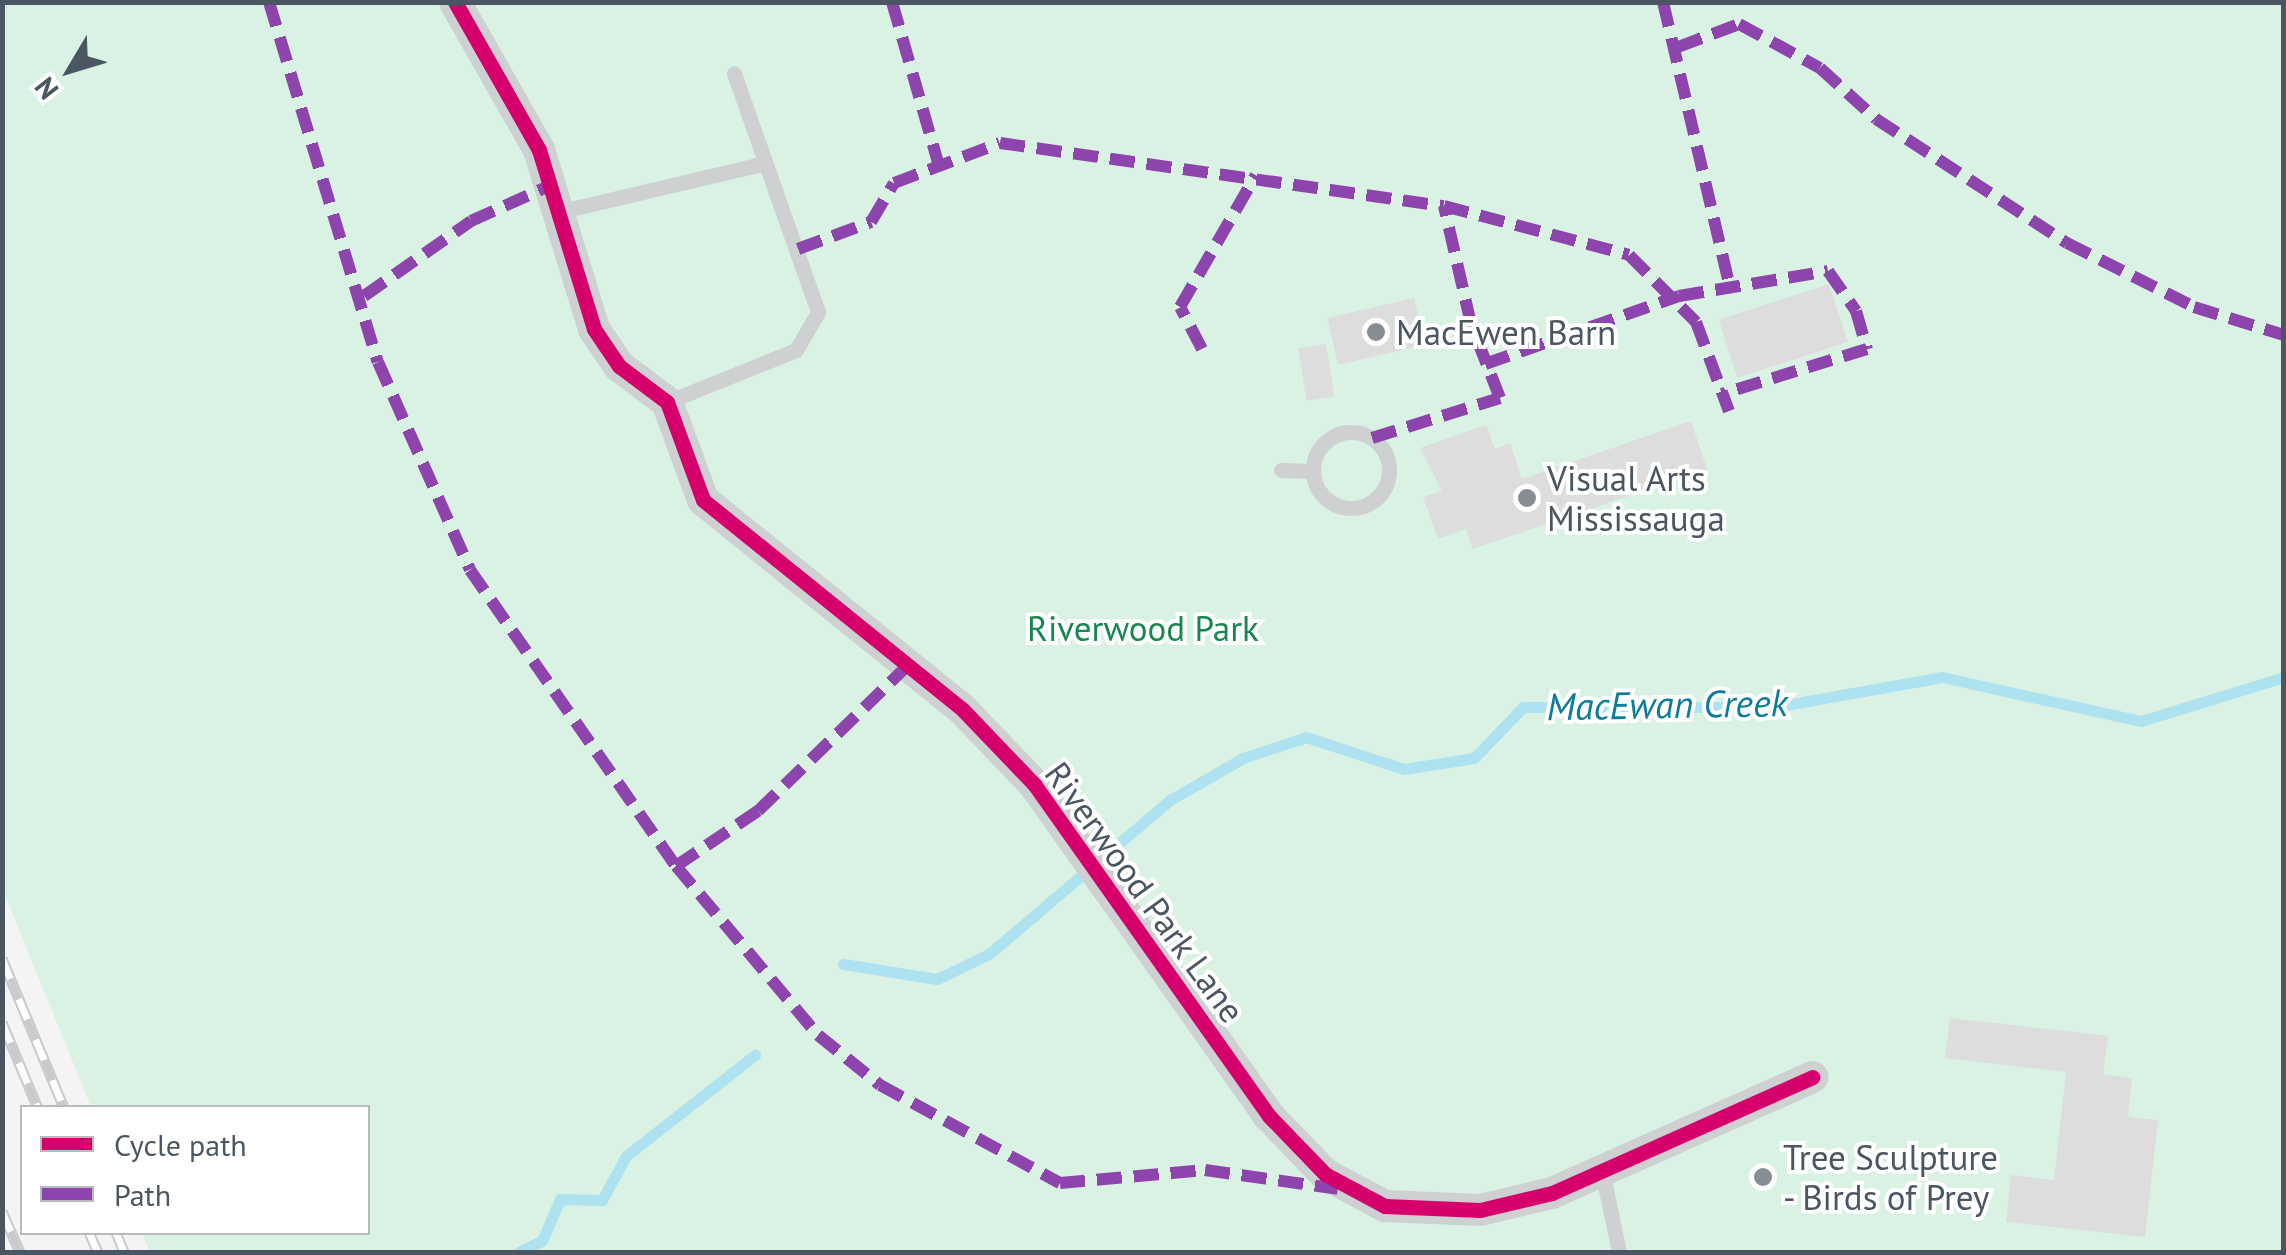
<!DOCTYPE html>
<style>
body{margin:0}
#map{position:relative;width:2286px;height:1255px;overflow:hidden;background:#f4f4f4;font-family:"PT Sans",sans-serif}
div>[style]{position:absolute}
[style*='--x']{left:calc(var(--x)*1px);top:calc(var(--y)*1px);width:calc(var(--w)*1px);rotate:calc(var(--a)*1deg)}
.green>*{inset:0;background:#d9f2e3}
.stream>*{height:11px;margin:-5.5px;padding:0 5.5px;transform-origin:5.5px;border-radius:5.5px;background:#aee2f0}
.building>*{inset:0;background:#ddddde;transform-origin:0 0}
.lane>*{height:15px;margin:-7.5px;padding:0 7.5px;transform-origin:7.5px;border-radius:7.5px;background:#ced0d2}
.lane>.ring{margin:-7.5px;padding:0;box-sizing:content-box;background:none;border:15px solid #ced0d2;border-radius:50%}
.street>*{height:32px;margin:-16px;padding:0 16px;transform-origin:16px;border-radius:16px;background:#ced0d2}
.rail>*{height:11px;margin-top:-5.5px;transform-origin:0;background:repeating-linear-gradient(90deg,#fff 0 22px,#c9cacc 0 44px);box-sizing:border-box;border-block:2px solid #c9cacc}
.quiet>*{height:12px;margin-top:-6px;transform-origin:0;background:repeating-linear-gradient(90deg,#8e44ad 0 25px,transparent 0 37px)}
.cycleway>*{height:15px;margin:-7.5px;padding:0 7.5px;transform-origin:7.5px;border-radius:7.5px;background:#d6006c}
.dots>*{width:28px;height:28px;translate:-50% -50%;box-sizing:border-box;border:5px solid #fff;border-radius:50%}
span{translate:-50% -50%;white-space:nowrap;text-align:center;line-height:1.15;-webkit-text-stroke:8px #fff;paint-order:stroke}
.poi-label{font-size:35px;color:#4a5661}
.left{translate:0 -50%;text-align:left}
.park-label{font-size:35px;color:#17864f}
.street-label{font-size:35px;color:#4a5661}
.water-label{font-size:38px;color:#0c7c9b;font-style:italic}
.frame{position:absolute;inset:0;border:5px solid #4a5661;pointer-events:none}
.legend{position:absolute;left:20px;top:1105px;width:350px;height:130px;box-sizing:border-box;background:#fff;border:2px solid #b7bbc0;margin:0;padding:12px 18px;list-style:none;font-size:30px;color:#4a5661}
.legend li{display:flex;align-items:center;gap:20px;height:50px}
.legend b{width:50px;border:2px solid #b7bbc0}
.north{position:absolute;left:20px;top:20px;width:100px;height:100px;-webkit-text-stroke:8px #fff;paint-order:stroke;rotate:232deg;font-size:28px;font-weight:700;line-height:40px;text-align:center;color:#4a5661}
.north::after{content:'';display:block;margin:auto;width:35px;height:45px;background:#4a5661;clip-path:polygon(50% 0,100% 100%,50% 72%,0 100%)}
</style>
<div id="map">
<div class="green">
<i style="clip-path:polygon(2px 3px,2283px 3px,2283px 1252px,150px 1252px,142px 1233px,368px 1232px,368px 1108px,91px 1107px,3px 890px)"></i>
</div>
<div class="stream">
<i style="--x:843;--y:964;--w:95;--a:9.1"></i>
<i style="--x:937;--y:979;--w:58;--a:-25.7"></i>
<i style="--x:989;--y:954;--w:238;--a:-40.4"></i>
<i style="--x:1170;--y:800;--w:84;--a:-29.9"></i>
<i style="--x:1243;--y:758;--w:66;--a:-18.4"></i>
<i style="--x:1306;--y:737;--w:103;--a:18.1"></i>
<i style="--x:1404;--y:769;--w:71;--a:-8.9"></i>
<i style="--x:1474;--y:758;--w:71;--a:-46.1"></i>
<i style="--x:1523;--y:707;--w:251;--a:0"></i>
<i style="--x:1774;--y:707;--w:171;--a:-10.1"></i>
<i style="--x:1942;--y:677;--w:204;--a:12.5"></i>
<i style="--x:2141;--y:721;--w:150;--a:-17.1"></i>
<i style="--x:519;--y:1252;--w:25;--a:-26"></i>
<i style="--x:542;--y:1241;--w:46;--a:-66.8"></i>
<i style="--x:560;--y:1199;--w:42;--a:1.4"></i>
<i style="--x:602;--y:1200;--w:50;--a:-61.4"></i>
<i style="--x:626;--y:1156;--w:164;--a:-38.1"></i>
</div>
<div class="building">
<i style="left:1829px;top:284px;width:61px;height:116px;rotate:72deg"></i>
<i style="left:1414px;top:298px;width:48px;height:89px;rotate:77deg"></i>
<i style="left:1326px;top:344px;width:53px;height:28px;rotate:81deg"></i>
<i style="clip-path:polygon(1691px 421px,1707px 469px,1473px 549px,1466px 529px,1438px 539px,1423px 497px,1442px 491px,1420px 448px,1486px 425px,1495px 449px,1510px 443px,1522px 479px)"></i>
<i style="clip-path:polygon(1950px 1018px,2108px 1036px,2103px 1074px,2132px 1078px,2128px 1117px,2158px 1120px,2145px 1237px,2006px 1222px,2011px 1175px,2054px 1180px,2066px 1072px,1945px 1058px)"></i>
</div>
<div class="lane">
<i style="--x:558;--y:212;--w:213;--a:-13.3"></i>
<i style="--x:667;--y:402;--w:139;--a:-22"></i>
<i style="--x:796;--y:350;--w:44;--a:-59.9"></i>
<i style="--x:818;--y:312;--w:253;--a:-109.4"></i>
<i class="ring" style="left:1313px;top:432px;width:61px;height:61px"></i>
<i style="--x:1281;--y:470;--w:32;--a:2"></i>
<i style="--x:1602;--y:1171;--w:83;--a:78.1"></i>
</div>
<div class="street">
<i style="--x:455;--y:2;--w:170;--a:60.4"></i>
<i style="--x:539;--y:150;--w:187;--a:72.9"></i>
<i style="--x:594;--y:329;--w:45;--a:56"></i>
<i style="--x:619;--y:366;--w:60;--a:36.9"></i>
<i style="--x:667;--y:402;--w:104;--a:69.8"></i>
<i style="--x:703;--y:500;--w:334;--a:38.9"></i>
<i style="--x:963;--y:710;--w:103;--a:46.2"></i>
<i style="--x:1034;--y:784;--w:407;--a:54.7"></i>
<i style="--x:1269;--y:1116;--w:81;--a:46"></i>
<i style="--x:1325;--y:1174;--w:68;--a:28.1"></i>
<i style="--x:1385;--y:1206;--w:95;--a:2.4"></i>
<i style="--x:1480;--y:1210;--w:74;--a:-13.3"></i>
<i style="--x:1552;--y:1193;--w:285;--a:-24"></i>
</div>
<div class="rail">
<i style="--x:2;--y:958;--w:162;--a:67.5"></i>
<i style="--x:2;--y:1022;--w:93;--a:67.3"></i>
<i style="--x:2;--y:1211;--w:45;--a:66.3"></i>
<i style="--x:89;--y:1232;--w:22;--a:66"></i>
<i style="--x:116;--y:1232;--w:22;--a:68"></i>
</div>
<div class="quiet">
<i style="--x:269;--y:2;--w:376;--a:73.2"></i>
<i style="--x:378;--y:362;--w:227;--a:66.1"></i>
<i style="--x:470;--y:570;--w:361;--a:55.2"></i>
<i style="--x:676;--y:866;--w:221;--a:50"></i>
<i style="--x:818;--y:1035;--w:80;--a:38.9"></i>
<i style="--x:880;--y:1085;--w:205;--a:28.6"></i>
<i style="--x:1060;--y:1183;--w:146;--a:-5.1"></i>
<i style="--x:1205;--y:1170;--w:134;--a:8.1"></i>
<i style="--x:892;--y:2;--w:171;--a:74"></i>
<i style="--x:1663;--y:2;--w:290;--a:76.8"></i>
<i style="--x:1678;--y:47;--w:65;--a:-20.7"></i>
<i style="--x:1739;--y:24;--w:92;--a:28.5"></i>
<i style="--x:1820;--y:68;--w:76;--a:42.3"></i>
<i style="--x:1876;--y:119;--w:228;--a:33"></i>
<i style="--x:2067;--y:243;--w:142;--a:26.7"></i>
<i style="--x:2194;--y:307;--w:94;--a:17.3"></i>
<i style="--x:798;--y:249;--w:78;--a:-20.3"></i>
<i style="--x:871;--y:222;--w:45;--a:-59.5"></i>
<i style="--x:894;--y:183;--w:113;--a:-20.7"></i>
<i style="--x:1000;--y:143;--w:448;--a:8.1"></i>
<i style="--x:1444;--y:206;--w:191;--a:14.8"></i>
<i style="--x:1629;--y:255;--w:95;--a:45"></i>
<i style="--x:1696;--y:322;--w:95;--a:69.7"></i>
<i style="--x:364;--y:296;--w:131;--a:-35"></i>
<i style="--x:471;--y:221;--w:88;--a:-24.2"></i>
<i style="--x:1202;--y:349;--w:47;--a:-117.6"></i>
<i style="--x:1180;--y:307;--w:152;--a:-60.1"></i>
<i style="--x:1485;--y:364;--w:206;--a:-19.3"></i>
<i style="--x:1679;--y:296;--w:151;--a:-9.5"></i>
<i style="--x:1828;--y:271;--w:49;--a:55"></i>
<i style="--x:1856;--y:311;--w:40;--a:74"></i>
<i style="--x:1867;--y:349;--w:152;--a:162.8"></i>
<i style="--x:1372;--y:438;--w:134;--a:-17.4"></i>
<i style="--x:1500;--y:398;--w:79;--a:-111.4"></i>
<i style="--x:1471;--y:324;--w:121;--a:-102.9"></i>
<i style="--x:676;--y:866;--w:99;--a:-33.9"></i>
<i style="--x:758;--y:811;--w:209;--a:-44.2"></i>
</div>
<div class="cycleway">
<i style="--x:455;--y:2;--w:170;--a:60.4"></i>
<i style="--x:539;--y:150;--w:187;--a:72.9"></i>
<i style="--x:594;--y:329;--w:45;--a:56"></i>
<i style="--x:619;--y:366;--w:60;--a:36.9"></i>
<i style="--x:667;--y:402;--w:104;--a:69.8"></i>
<i style="--x:703;--y:500;--w:334;--a:38.9"></i>
<i style="--x:963;--y:710;--w:103;--a:46.2"></i>
<i style="--x:1034;--y:784;--w:407;--a:54.7"></i>
<i style="--x:1269;--y:1116;--w:81;--a:46"></i>
<i style="--x:1325;--y:1174;--w:68;--a:28.1"></i>
<i style="--x:1385;--y:1206;--w:95;--a:2.4"></i>
<i style="--x:1480;--y:1210;--w:74;--a:-13.3"></i>
<i style="--x:1552;--y:1193;--w:285;--a:-24"></i>
</div>
<div class="dots">
<i style="left:1376px;top:332px;background:#868d94"></i>
<i style="left:1527px;top:498px;background:#868d94"></i>
<i style="left:1763px;top:1177px;background:#868d94"></i>
</div>
<div class="poi-label">
<span class="left" style="left:1396px;top:332px">MacEwen Barn</span>
<span class="left" style="left:1547px;top:498px">Visual Arts<br>Mississauga</span>
<span class="left" style="left:1783px;top:1177px">Tree Sculpture<br>- Birds of Prey</span>
</div>
<div class="park-label">
<span style="left:1143px;top:628px">Riverwood Park</span>
</div>
<div class="street-label">
<span style="left:1145px;top:892px;rotate:54deg">Riverwood Park Lane</span>
</div>
<div class="water-label">
<span style="left:1667px;top:704px;rotate:-1deg">MacEwan Creek</span>
</div>
<div class="frame"></div>
<ul class="legend">
<li><b style="height:12px;background:#d6006c"></b>Cycle path</li>
<li><b style="height:12px;background:#8e44ad"></b>Path</li>
</ul>
<div class="north">N</div>
</div>
